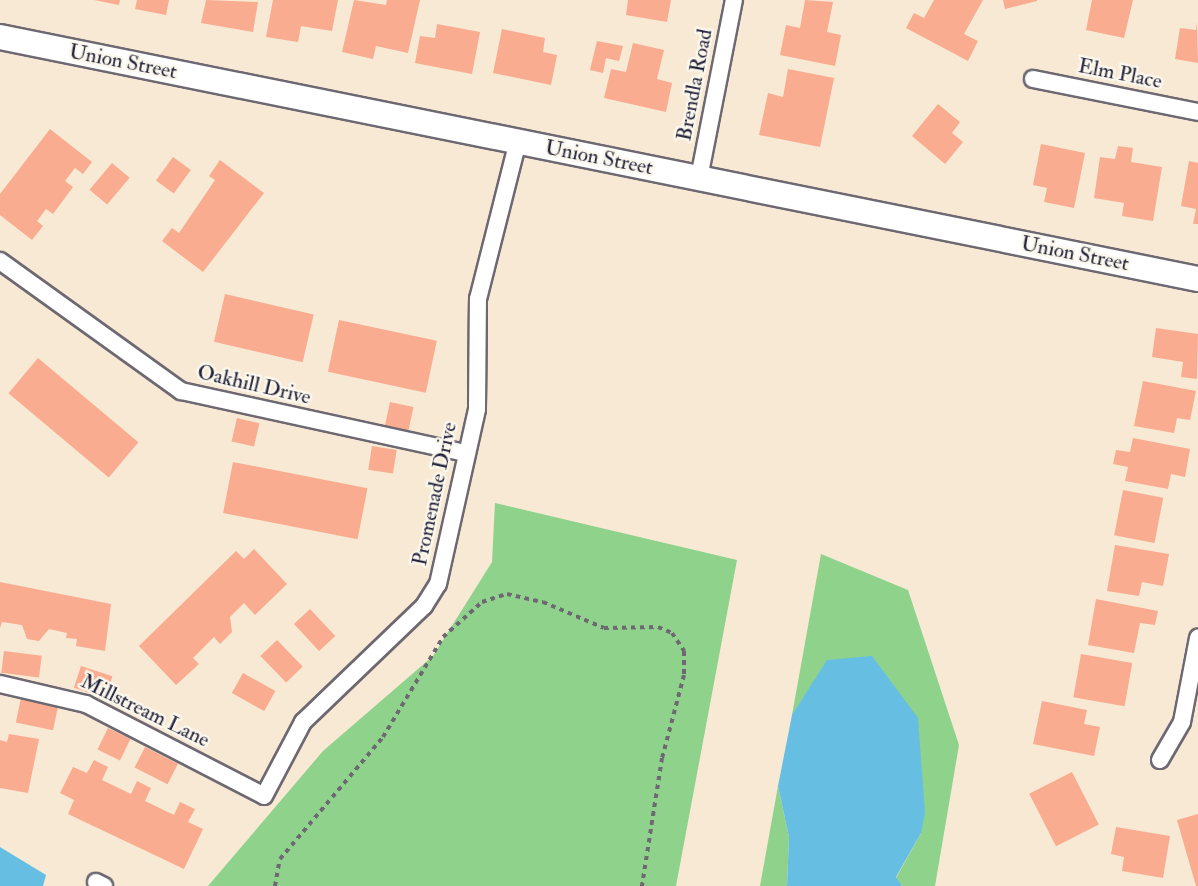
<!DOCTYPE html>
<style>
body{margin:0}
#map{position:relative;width:1198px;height:886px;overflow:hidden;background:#f7e9d4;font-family:"IM FELL Double Pica",serif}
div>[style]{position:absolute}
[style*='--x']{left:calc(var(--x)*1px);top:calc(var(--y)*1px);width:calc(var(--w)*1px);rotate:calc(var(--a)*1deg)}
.green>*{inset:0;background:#8fd28b}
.water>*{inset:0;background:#66bfe3}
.building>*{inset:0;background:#f9ac8f;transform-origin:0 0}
.path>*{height:4px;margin-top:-2px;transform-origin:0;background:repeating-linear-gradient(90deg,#6d6871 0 4.5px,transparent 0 9px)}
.roads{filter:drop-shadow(2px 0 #6d6871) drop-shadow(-2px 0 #6d6871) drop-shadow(0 2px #6d6871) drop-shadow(0 -2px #6d6871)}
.street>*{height:16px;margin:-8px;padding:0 8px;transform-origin:8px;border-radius:8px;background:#fff}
.secondary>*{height:24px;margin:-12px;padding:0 12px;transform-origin:12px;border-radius:12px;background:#fff}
span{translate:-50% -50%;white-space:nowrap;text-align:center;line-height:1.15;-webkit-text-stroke:5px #fbf7ec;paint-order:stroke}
.street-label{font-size:21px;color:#22223b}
</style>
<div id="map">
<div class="green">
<i style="clip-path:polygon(495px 503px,737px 560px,676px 886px,208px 886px,323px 751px,433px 656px,492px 562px)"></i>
<i style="clip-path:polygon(821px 554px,908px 590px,959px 745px,935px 886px,902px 886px,896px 878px,921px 833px,792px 715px)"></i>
<i style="clip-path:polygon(778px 786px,789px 837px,787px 886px,760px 886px)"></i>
</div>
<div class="water">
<i style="clip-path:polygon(872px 656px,918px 718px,925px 813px,921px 833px,896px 877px,902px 886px,787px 886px,789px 837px,778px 786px,792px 715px,827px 660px)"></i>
<i style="clip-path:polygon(0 847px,46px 875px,43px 886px,0 886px)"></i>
</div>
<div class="building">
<i style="clip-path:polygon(94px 0,120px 0,119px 5px)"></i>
<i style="clip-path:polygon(137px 0,169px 0,166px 15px,135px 9px)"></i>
<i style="clip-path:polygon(206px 0,258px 2px,253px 32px,201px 23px)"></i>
<i style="clip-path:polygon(273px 0,338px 0,332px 31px,301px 26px,298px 42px,266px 37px)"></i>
<i style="clip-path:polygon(354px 0,386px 5px,387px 0,420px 0,408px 53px,376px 46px,373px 59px,342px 52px)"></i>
<i style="clip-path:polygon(628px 0,671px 0,667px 22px,626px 15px)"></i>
<i style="clip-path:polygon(805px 0,833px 2px,827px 32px,841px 35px,835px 66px,780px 55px,786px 25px,800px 28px)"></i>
<i style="clip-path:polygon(934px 0,983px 0,964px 34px,978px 41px,968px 61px,906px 28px,914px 13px,924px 18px)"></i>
<i style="clip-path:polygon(1003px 0,1037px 0,1037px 1px,1005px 9px)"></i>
<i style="clip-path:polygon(1092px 0,1133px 0,1124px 38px,1086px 30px)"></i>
<i style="clip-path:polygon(1197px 22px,1198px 63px,1175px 59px,1180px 28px,1196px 30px)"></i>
<i style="clip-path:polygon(437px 24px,480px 32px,472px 74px,415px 63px,420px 36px,435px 38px)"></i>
<i style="clip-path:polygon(502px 29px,545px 38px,543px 52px,557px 55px,551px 85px,493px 73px)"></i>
<i style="clip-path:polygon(597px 41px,623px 46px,619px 61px,606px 58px,603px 73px,590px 70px)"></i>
<i style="clip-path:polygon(633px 43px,664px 50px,657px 79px,672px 83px,666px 112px,604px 98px,611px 69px,626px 72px)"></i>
<i style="clip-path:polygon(788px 69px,834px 78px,820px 147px,759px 135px,768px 93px,783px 97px)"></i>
<i style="clip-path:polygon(938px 104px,960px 122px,952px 133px,963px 142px,945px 164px,912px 136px)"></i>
<i style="clip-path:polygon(50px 129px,92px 162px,83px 174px,75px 168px,65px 181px,73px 187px,53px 214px,46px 209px,37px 221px,43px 226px,32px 240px,0 215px,0 194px)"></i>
<i style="clip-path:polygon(1041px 144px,1085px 153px,1074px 208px,1044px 202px,1047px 188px,1033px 185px)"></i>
<i style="clip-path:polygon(1118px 146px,1133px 148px,1131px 162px,1162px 167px,1153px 221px,1122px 216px,1124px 203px,1094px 198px,1100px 157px,1115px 159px)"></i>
<i style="left:173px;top:157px;width:22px;height:29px;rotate:36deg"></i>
<i style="clip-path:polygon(220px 160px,264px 193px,203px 272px,162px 241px,172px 228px,179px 233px,215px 180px,209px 176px)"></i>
<i style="clip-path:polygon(1189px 161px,1198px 163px,1198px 224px,1193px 224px,1196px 209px,1181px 206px)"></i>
<i style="left:112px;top:163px;width:23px;height:35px;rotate:40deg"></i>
<i style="left:225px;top:294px;width:91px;height:49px;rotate:13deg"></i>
<i style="left:339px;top:320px;width:100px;height:53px;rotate:12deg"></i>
<i style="clip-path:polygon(1156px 328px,1198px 334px,1197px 379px,1181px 377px,1183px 362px,1152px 357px)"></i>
<i style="left:38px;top:358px;width:131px;height:46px;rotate:40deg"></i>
<i style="clip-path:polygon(1143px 381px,1196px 391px,1190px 420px,1177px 418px,1174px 433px,1134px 426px)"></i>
<i style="left:390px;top:402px;width:24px;height:25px;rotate:12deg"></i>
<i style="left:237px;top:418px;width:23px;height:24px;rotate:13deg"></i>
<i style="clip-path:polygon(1133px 438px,1190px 449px,1185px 477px,1171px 474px,1168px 489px,1125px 481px,1128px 467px,1113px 464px,1116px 450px,1130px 452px)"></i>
<i style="left:372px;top:446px;width:25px;height:24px;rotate:9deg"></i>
<i style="left:233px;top:462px;width:137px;height:52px;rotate:11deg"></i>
<i style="left:1123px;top:490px;width:41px;height:46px;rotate:11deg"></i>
<i style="clip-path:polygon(1115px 545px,1169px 554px,1163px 586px,1142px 582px,1139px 596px,1107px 591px)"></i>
<i style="clip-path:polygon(254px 549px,287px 584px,255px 615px,244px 603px,230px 617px,232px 632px,220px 644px,214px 637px,193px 658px,199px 664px,176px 685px,139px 646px,236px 551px,244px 559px)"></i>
<i style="clip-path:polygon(0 582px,111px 604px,105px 651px,76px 646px,77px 639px,66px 638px,67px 633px,49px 629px,39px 641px,27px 639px,22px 625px,2px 622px,0 628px)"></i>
<i style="clip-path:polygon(1096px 599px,1158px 611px,1155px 625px,1140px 623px,1134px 653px,1088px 645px)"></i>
<i style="left:310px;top:609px;width:37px;height:22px;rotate:47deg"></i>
<i style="left:277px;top:640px;width:37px;height:23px;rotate:46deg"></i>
<i style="left:4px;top:651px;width:38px;height:22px;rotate:7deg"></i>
<i style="left:1081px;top:654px;width:52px;height:44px;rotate:10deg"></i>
<i style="left:81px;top:666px;width:33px;height:23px;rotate:18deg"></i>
<i style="left:243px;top:673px;width:37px;height:23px;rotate:29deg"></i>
<i style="left:21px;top:698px;width:38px;height:25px;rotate:12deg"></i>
<i style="clip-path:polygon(1042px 701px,1087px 710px,1084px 724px,1100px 727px,1094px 756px,1033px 744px)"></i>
<i style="left:108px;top:728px;width:25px;height:24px;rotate:26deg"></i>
<i style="clip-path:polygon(9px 734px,39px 739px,28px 793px,0 788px,0 740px,7px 742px)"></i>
<i style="left:145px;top:747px;width:37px;height:23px;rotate:27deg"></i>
<i style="clip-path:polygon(94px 760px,108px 767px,102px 780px,131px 794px,137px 781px,151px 788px,145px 801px,174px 815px,180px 802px,195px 809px,188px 822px,203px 829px,184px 869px,68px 814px,74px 800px,60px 793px,73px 767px,87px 773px)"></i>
<i style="left:1072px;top:772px;width:59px;height:48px;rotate:63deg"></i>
<i style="clip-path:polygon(1198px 814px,1198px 886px,1196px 886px,1177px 820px)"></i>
<i style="clip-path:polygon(1116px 827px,1170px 836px,1163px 878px,1122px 871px,1124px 857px,1111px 854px)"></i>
</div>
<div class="path">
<i style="--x:275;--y:886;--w:27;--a:-80"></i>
<i style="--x:280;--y:859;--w:160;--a:-49.8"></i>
<i style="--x:383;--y:737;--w:117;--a:-59"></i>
<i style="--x:443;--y:637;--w:52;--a:-41.9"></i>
<i style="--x:482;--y:602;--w:26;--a:-18"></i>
<i style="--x:507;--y:594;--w:37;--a:13"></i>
<i style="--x:543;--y:602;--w:66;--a:23.1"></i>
<i style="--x:604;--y:628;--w:54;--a:-1.1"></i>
<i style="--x:658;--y:627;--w:15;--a:23"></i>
<i style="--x:672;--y:633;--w:22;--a:56"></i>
<i style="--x:684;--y:651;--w:24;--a:90"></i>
<i style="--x:684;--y:675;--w:86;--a:104.8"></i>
<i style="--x:662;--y:758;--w:130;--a:98.9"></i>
</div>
<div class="roads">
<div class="street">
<i style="--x:1033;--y:79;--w:168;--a:11.3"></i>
<i style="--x:699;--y:178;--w:181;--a:-78.9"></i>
<i style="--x:0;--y:261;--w:223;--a:35.7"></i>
<i style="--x:181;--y:391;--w:291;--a:12.3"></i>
<i style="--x:0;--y:684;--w:88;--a:13.1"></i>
<i style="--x:86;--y:704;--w:200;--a:27.3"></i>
<i style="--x:264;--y:796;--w:84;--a:-62.2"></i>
<i style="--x:303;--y:722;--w:168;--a:-43.8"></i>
<i style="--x:424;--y:606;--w:26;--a:-58"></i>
<i style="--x:438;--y:584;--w:179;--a:-77.4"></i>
<i style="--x:477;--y:409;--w:110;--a:-89.5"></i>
<i style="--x:478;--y:299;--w:163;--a:-75.8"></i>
<i style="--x:1160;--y:760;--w:44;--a:-59.9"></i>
<i style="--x:1182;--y:722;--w:86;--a:-79.2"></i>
<i style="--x:96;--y:882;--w:9;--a:27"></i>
</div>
<div class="secondary">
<i style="--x:0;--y:37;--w:1222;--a:11.42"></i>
</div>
</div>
<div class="street-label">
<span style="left:123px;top:62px;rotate:11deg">Union Street</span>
<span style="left:1120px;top:74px;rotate:11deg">Elm Place</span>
<span style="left:695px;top:85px;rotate:-79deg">Brendla Road</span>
<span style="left:599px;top:158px;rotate:11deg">Union Street</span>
<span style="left:1075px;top:254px;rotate:11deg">Union Street</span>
<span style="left:254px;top:385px;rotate:13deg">Oakhill Drive</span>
<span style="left:435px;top:494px;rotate:-78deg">Promenade Drive</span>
<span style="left:145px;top:711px;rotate:26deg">Millstream Lane</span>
</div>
</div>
